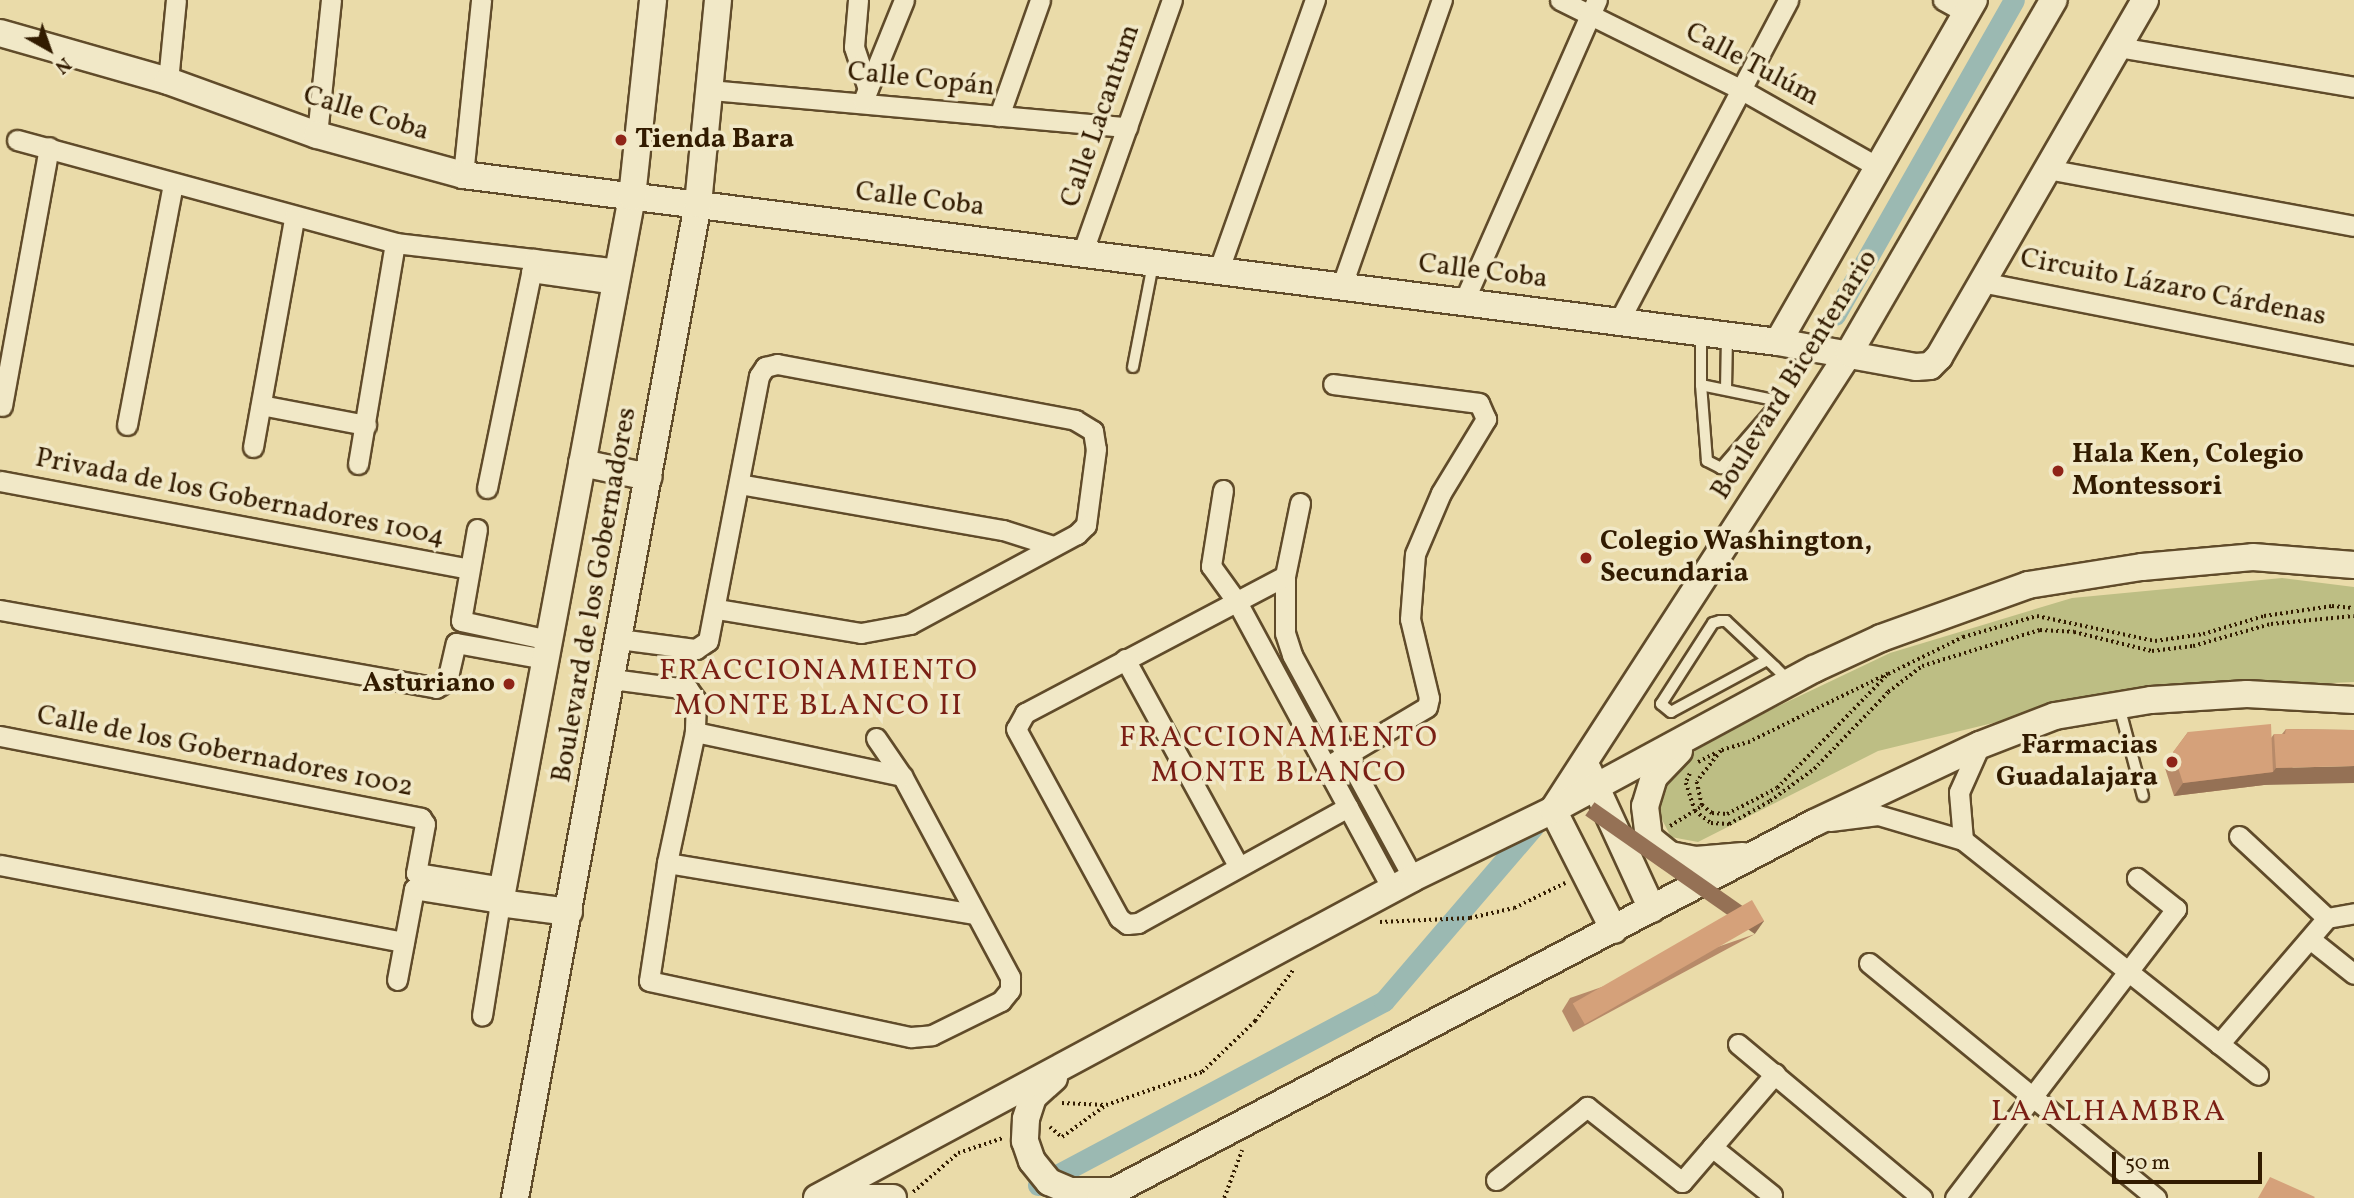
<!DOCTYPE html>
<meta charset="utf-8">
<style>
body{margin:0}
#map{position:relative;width:2354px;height:1198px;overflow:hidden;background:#eadba9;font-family:Vollkorn,serif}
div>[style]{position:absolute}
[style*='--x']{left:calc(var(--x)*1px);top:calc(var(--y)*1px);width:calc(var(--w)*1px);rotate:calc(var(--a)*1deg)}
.green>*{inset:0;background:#bdbe84}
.canal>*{height:21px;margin:-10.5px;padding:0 10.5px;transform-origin:10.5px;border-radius:10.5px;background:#9bb9b2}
.path>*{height:3.5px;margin-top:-1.75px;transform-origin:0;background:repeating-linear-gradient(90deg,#321b00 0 2px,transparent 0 5.5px)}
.roads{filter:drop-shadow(2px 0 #604b2a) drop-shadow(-2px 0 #604b2a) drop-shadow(0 2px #604b2a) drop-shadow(0 -2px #604b2a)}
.lane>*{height:10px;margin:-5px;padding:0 5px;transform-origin:5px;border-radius:5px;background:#f1e8c7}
.street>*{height:19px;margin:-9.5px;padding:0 9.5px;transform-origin:9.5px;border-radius:9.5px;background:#f1e8c7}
.secondary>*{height:26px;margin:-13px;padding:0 13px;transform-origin:13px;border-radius:13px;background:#f1e8c7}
.wall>*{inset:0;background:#b78a69}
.shaded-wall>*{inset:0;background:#957155;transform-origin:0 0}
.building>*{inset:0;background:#d5a17a;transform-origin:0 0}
.dots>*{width:19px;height:19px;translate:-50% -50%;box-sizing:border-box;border:4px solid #f1e8c7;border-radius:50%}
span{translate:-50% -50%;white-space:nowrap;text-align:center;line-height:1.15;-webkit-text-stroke:7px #f1e8c7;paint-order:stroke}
.street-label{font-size:28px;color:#321b00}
.poi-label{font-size:28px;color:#321b00;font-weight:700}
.left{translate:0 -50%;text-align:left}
.right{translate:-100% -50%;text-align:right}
.neighbourhood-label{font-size:30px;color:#7a1f14;letter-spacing:2px}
.north{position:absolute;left:14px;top:14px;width:70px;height:70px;-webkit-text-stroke:5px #f1e8c7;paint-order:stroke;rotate:140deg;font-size:19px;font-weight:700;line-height:28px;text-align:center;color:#321b00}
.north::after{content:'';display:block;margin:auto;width:24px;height:32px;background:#321b00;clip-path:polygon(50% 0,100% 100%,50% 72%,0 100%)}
.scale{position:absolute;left:2112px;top:1152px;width:150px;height:32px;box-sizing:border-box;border:4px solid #321b00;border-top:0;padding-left:9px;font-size:21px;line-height:24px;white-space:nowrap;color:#321b00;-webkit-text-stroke:5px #f1e8c7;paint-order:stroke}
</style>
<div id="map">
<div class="green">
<i style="clip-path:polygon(2282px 578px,2354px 587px,2354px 682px,2120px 692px,1878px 751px,1698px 842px,1671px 837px,1655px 806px,1672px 777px,1703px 742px,1890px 653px,2072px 598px)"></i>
</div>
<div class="canal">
<i style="--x:1835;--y:315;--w:362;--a:-60.4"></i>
<i style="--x:1038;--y:1185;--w:392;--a:-28"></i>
<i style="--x:1384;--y:1001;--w:230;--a:-49.4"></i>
</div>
<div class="path">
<i style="--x:1888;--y:674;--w:154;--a:153.8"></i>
<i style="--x:1750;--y:742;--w:30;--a:163"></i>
<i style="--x:1721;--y:751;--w:39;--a:128"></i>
<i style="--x:1697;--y:782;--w:24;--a:78"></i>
<i style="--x:1702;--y:805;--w:13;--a:39"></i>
<i style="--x:1712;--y:813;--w:15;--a:4"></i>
<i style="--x:1727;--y:814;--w:56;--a:-27.5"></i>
<i style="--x:1777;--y:788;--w:159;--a:-45.8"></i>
<i style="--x:1888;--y:674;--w:84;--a:-26.3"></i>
<i style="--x:1963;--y:637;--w:77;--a:-15.8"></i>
<i style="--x:2037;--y:616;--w:121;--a:12"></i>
<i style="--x:2155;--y:641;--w:49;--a:-8.3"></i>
<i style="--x:2203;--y:634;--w:64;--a:-16.4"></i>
<i style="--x:2264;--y:616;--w:69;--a:-8.4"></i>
<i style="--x:2332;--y:606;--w:22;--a:5"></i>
<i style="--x:1698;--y:762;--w:20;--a:-27"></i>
<i style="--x:1690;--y:774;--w:10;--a:114"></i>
<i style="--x:1686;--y:783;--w:29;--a:72"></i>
<i style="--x:1695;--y:811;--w:20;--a:37"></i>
<i style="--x:1711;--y:823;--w:18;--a:3"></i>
<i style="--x:1729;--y:824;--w:47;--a:-29.3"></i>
<i style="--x:1770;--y:801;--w:54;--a:-36"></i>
<i style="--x:1814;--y:769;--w:107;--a:-46.1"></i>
<i style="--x:1888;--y:692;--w:43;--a:-37.4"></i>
<i style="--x:1922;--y:666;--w:123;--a:-17"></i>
<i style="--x:2040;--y:630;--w:34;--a:3"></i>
<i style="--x:2074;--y:632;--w:80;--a:13.7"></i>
<i style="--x:2152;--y:651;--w:41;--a:-7"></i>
<i style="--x:2193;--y:646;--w:81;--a:-15.8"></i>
<i style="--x:2271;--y:624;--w:83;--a:-5.5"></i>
<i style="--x:1670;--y:826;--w:38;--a:-32"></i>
<i style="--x:1380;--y:922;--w:90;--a:-2.5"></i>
<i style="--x:1470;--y:918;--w:45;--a:-12.8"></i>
<i style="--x:1514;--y:908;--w:57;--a:-26.1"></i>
<i style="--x:1062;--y:1103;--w:44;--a:2.6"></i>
<i style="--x:1050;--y:1127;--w:16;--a:40"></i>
<i style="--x:1062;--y:1137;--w:54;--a:-36"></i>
<i style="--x:1106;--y:1105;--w:102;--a:-19"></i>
<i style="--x:1202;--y:1072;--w:74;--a:-43.9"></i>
<i style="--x:1255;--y:1021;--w:64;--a:-53.3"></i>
<i style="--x:913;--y:1192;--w:60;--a:-40.9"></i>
<i style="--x:958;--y:1153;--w:47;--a:-18.4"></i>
<i style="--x:1224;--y:1198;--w:51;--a:-69.4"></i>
</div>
<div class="roads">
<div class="lane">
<i style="--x:1133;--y:367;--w:105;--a:-79"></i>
<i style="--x:1701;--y:385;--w:80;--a:11.6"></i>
<i style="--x:1779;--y:401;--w:89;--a:130.9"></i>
<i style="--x:1721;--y:468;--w:16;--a:-153"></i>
<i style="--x:1707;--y:461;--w:76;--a:-94.5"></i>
<i style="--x:1701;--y:385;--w:50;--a:-90"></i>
<i style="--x:1726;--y:389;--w:52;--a:-88.9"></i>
<i style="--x:1767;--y:660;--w:109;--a:151.6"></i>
<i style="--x:1671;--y:712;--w:13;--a:-141"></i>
<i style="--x:1661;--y:704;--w:96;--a:-57.3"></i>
<i style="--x:1713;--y:623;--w:7;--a:-16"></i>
<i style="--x:1720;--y:621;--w:6;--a:0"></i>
<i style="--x:1726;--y:621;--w:67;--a:43.2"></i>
<i style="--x:1775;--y:667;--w:18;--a:45"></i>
<i style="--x:2119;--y:706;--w:93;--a:75.1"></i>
</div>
<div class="street">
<i style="--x:858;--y:0;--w:47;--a:94.9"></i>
<i style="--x:854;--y:47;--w:44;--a:71.6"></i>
<i style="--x:1560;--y:0;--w:201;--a:26.3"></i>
<i style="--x:1740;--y:89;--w:159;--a:29.5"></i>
<i style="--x:1943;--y:0;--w:26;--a:29"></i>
<i style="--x:2118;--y:47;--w:239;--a:9.6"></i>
<i style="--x:168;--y:81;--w:81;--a:-84.4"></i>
<i style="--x:710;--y:90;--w:419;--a:5.1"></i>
<i style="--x:863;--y:101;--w:109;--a:-67.9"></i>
<i style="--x:999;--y:116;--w:123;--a:-70.5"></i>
<i style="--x:317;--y:135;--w:136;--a:-84.1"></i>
<i style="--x:17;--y:140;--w:392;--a:15.2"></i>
<i style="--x:395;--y:243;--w:226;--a:6.6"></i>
<i style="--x:2047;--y:169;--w:312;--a:10.5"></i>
<i style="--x:463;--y:175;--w:176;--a:-84.1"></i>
<i style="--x:1083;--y:251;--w:266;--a:-70.5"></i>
<i style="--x:1219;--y:269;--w:286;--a:-70.4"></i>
<i style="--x:531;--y:272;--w:86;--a:8"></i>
<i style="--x:1981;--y:282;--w:380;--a:11.1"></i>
<i style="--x:1342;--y:285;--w:302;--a:-70.7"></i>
<i style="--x:1464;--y:301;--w:329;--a:-66.2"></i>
<i style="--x:1619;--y:321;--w:363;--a:-62.2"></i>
<i style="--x:261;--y:405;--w:107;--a:10.8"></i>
<i style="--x:2;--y:406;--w:263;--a:-79.7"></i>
<i style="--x:127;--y:425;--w:246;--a:-79.2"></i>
<i style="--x:253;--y:447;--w:233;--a:-79.8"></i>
<i style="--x:358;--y:464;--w:224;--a:-80.5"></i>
<i style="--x:0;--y:481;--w:476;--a:10.6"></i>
<i style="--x:739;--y:484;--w:268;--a:9.9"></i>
<i style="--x:1003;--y:530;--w:52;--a:17.7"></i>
<i style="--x:487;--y:488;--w:234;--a:-78.4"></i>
<i style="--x:1223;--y:490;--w:77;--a:99"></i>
<i style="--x:1211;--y:566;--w:44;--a:54.2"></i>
<i style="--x:1237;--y:602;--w:326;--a:61.6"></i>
<i style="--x:1300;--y:503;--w:75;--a:101.6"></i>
<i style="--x:1285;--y:576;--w:57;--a:90"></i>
<i style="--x:1285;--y:633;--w:23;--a:72"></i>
<i style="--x:1292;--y:655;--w:254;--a:61.5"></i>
<i style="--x:477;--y:529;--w:93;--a:99.9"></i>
<i style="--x:461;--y:621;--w:90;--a:12.2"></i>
<i style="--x:1285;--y:576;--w:294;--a:152.2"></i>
<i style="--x:1025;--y:713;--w:18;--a:119"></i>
<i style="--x:1016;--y:729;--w:215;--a:61.4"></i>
<i style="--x:1119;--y:918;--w:10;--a:37"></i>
<i style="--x:1127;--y:924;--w:11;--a:-5"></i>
<i style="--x:1138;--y:923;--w:240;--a:-28.9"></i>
<i style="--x:0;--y:610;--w:443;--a:10.1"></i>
<i style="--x:436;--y:688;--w:13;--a:-32"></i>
<i style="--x:447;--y:681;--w:39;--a:-77"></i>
<i style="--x:456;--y:643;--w:90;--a:10.2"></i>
<i style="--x:619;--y:639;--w:78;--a:7.4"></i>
<i style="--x:696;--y:649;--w:14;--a:-34"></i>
<i style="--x:708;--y:641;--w:270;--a:-79.1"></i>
<i style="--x:759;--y:376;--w:11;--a:-56"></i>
<i style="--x:765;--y:367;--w:12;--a:-14"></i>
<i style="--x:777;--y:364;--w:303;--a:10.6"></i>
<i style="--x:1075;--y:420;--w:21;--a:31"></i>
<i style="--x:1093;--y:431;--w:18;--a:81"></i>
<i style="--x:1096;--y:449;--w:77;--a:97.5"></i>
<i style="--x:1086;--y:525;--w:13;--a:135"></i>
<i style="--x:1077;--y:534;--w:190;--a:151.7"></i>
<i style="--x:910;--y:624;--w:50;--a:169.6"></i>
<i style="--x:861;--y:633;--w:145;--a:-170.5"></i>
<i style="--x:1125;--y:659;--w:235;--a:61.3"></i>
<i style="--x:612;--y:679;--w:77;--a:7.5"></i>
<i style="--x:688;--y:689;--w:14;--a:54"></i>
<i style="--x:696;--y:700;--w:32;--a:92"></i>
<i style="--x:695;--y:732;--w:134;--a:102.1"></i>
<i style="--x:667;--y:863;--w:119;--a:98.7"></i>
<i style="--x:649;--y:981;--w:268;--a:12.1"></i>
<i style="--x:911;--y:1037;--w:21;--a:-5"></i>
<i style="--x:932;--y:1035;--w:77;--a:-26.2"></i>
<i style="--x:1001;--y:1001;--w:14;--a:-51"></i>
<i style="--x:1010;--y:990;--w:13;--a:-90"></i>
<i style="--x:1010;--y:977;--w:228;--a:-118.2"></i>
<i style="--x:902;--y:776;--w:46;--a:-124.4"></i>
<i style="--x:695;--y:732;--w:212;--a:12"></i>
<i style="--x:0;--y:736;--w:429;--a:11"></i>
<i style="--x:421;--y:818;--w:7;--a:56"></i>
<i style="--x:425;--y:824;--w:50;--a:100.4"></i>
<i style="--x:416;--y:873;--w:87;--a:9.2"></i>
<i style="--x:1326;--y:767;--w:117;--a:-30.7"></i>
<i style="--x:1427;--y:707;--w:9;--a:-77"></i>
<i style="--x:1429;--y:698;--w:81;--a:-103.5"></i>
<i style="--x:1410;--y:619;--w:65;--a:-85.6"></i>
<i style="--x:1415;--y:554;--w:66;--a:-66.9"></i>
<i style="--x:1441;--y:493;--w:87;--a:-58.7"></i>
<i style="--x:1486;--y:419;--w:17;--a:-114"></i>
<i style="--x:1479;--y:403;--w:147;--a:-172.6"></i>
<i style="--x:1830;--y:821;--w:48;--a:-7.1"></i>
<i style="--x:1878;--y:815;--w:89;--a:16.4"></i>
<i style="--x:1963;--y:840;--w:377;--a:38.5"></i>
<i style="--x:2239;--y:836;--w:120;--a:43"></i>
<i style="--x:1963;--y:840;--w:48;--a:-94.8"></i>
<i style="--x:1959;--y:792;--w:51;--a:-65.9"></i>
<i style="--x:667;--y:863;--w:312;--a:9.4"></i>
<i style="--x:0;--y:865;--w:411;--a:10.8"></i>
<i style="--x:2310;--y:939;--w:56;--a:38.5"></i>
<i style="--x:1869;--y:963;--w:371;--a:39.3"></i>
<i style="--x:397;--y:980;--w:93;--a:-79.4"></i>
<i style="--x:414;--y:889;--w:87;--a:9.2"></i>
<i style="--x:500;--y:903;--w:114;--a:99.1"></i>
<i style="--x:1738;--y:1044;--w:240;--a:39.9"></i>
<i style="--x:2219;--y:1044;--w:166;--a:-49.4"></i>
<i style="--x:2327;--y:918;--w:27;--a:-10"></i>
<i style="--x:1712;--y:1147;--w:77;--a:38.7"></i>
<i style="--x:1496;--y:1180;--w:117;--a:-38.7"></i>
<i style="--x:1587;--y:1107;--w:121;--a:38.3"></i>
<i style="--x:1682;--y:1182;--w:143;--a:-49.3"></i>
<i style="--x:1955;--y:1198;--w:364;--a:-52.6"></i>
<i style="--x:2176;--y:909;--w:50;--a:-141.5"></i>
</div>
<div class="secondary">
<i style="--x:0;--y:33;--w:175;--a:15.9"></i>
<i style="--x:168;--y:81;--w:158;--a:19.9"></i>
<i style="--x:317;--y:135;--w:151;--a:15.3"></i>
<i style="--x:463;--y:175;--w:1326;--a:7.24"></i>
<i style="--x:1778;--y:342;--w:140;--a:10.3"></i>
<i style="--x:1916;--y:367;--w:14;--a:-4"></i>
<i style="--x:1930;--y:366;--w:13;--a:-45"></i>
<i style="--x:1939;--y:357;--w:412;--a:-60"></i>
<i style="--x:1778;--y:342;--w:394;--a:-60.2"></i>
<i style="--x:582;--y:463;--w:68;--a:11.8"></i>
<i style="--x:1679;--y:751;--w:36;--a:134"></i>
<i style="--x:1654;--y:777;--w:30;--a:107"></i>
<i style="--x:1645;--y:806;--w:32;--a:83"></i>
<i style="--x:1649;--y:838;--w:27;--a:39"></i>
<i style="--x:1670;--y:855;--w:26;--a:11"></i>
<i style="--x:1696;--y:860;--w:47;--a:-4.9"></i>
<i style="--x:1588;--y:770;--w:153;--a:65.3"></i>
<i style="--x:569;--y:912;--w:70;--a:-172.6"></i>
<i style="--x:500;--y:903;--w:718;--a:-79.41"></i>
<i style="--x:632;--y:197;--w:198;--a:-83.9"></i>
<i style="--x:1614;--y:930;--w:135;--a:-116.9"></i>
<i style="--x:1553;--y:810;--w:544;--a:-57.07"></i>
<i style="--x:1849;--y:353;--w:408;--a:-59.9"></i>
<i style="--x:1054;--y:1078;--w:28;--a:138"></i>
<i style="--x:1033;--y:1097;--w:23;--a:108"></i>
<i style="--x:1026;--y:1119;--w:22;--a:93"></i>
<i style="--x:1025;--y:1141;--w:21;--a:71"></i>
<i style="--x:1032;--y:1161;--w:27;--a:51"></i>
<i style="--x:1049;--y:1182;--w:23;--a:23"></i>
<i style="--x:1070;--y:1191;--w:45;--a:0"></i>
<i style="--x:515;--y:1198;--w:1011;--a:-79.57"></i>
<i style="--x:698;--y:204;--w:205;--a:-84.4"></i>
<i style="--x:817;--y:1198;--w:676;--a:-28.23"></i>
<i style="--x:1413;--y:878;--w:156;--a:-25.9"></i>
<i style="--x:1553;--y:810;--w:297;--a:-28.4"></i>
<i style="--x:1814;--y:669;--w:74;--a:-24.8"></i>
<i style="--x:1881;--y:638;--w:156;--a:-19.8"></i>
<i style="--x:2028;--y:585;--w:115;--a:-9"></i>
<i style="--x:2142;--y:567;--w:111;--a:-5.1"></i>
<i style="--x:2253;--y:557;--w:101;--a:4.5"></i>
<i style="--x:840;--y:1198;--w:53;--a:0"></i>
<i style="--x:1101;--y:1198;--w:806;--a:-27.74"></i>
<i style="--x:1814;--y:823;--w:183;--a:-25.2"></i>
<i style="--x:1980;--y:745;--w:80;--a:-21.1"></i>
<i style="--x:2055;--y:716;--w:97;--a:-9.5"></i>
<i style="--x:2151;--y:700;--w:96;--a:-3.6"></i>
<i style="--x:2247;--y:694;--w:107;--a:3.2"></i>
</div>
</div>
<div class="wall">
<i style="clip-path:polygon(2286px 729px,2354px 730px,2264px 785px,2174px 796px,2164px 765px,2188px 732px,2271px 738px,2274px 734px,2282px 734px)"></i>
<i style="clip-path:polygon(1755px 934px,1573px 1032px,1562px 1011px,1570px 998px)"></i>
</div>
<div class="shaded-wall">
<i style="clip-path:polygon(2354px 766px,2354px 783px,2264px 785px,2174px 796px,2183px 783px,2273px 772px,2276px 768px)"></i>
<i style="left:1764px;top:921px;width:16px;height:207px;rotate:125deg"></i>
</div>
<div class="building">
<i style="clip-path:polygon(2271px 724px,2273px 772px,2183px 783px,2173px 752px,2188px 732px)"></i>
<i style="clip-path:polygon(2286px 729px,2354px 730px,2354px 766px,2276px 768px,2274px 734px,2285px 734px)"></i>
<i style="left:1752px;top:900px;width:24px;height:207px;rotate:60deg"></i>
<i style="clip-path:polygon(2270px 1177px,2315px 1197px,2314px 1198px,2258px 1198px)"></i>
</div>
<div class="dots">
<i style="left:621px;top:140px;background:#8f2418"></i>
<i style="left:2058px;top:471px;background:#8f2418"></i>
<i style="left:1586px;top:558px;background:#8f2418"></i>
<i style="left:509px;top:684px;background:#8f2418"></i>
<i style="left:2172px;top:762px;background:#8f2418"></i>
</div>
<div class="street-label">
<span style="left:1752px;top:65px;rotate:28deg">Calle Tulúm</span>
<span style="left:921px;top:80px;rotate:6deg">Calle Copán</span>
<span style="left:366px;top:114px;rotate:17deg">Calle Coba</span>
<span style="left:1101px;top:116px;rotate:-71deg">Calle Lacantum</span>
<span style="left:920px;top:200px;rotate:7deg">Calle Coba</span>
<span style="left:1483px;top:272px;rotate:7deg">Calle Coba</span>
<span style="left:2173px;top:288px;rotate:11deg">Circuito Lázaro Cárdenas</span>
<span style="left:1795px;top:375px;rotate:-58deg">Boulevard Bicentenario</span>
<span style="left:240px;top:498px;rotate:11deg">Privada de los Gobernadores 1004</span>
<span style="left:595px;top:595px;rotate:-80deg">Boulevard de los Gobernadores</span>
<span style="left:225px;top:752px;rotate:11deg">Calle de los Gobernadores 1002</span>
</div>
<div class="poi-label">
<span class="left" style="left:635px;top:140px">Tienda Bara</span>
<span class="left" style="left:2072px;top:471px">Hala Ken, Colegio<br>Montessori</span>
<span class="left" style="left:1600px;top:558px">Colegio Washington,<br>Secundaria</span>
<span class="right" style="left:495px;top:684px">Asturiano</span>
<span class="right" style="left:2158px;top:762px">Farmacias<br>Guadalajara</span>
</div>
<div class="neighbourhood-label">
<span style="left:819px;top:688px">FRACCIONAMIENTO<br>MONTE BLANCO II</span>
<span style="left:1279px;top:755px">FRACCIONAMIENTO<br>MONTE BLANCO</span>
<span style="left:2109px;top:1112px">LA ALHAMBRA</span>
</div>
<div class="north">N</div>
<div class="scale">50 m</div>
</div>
